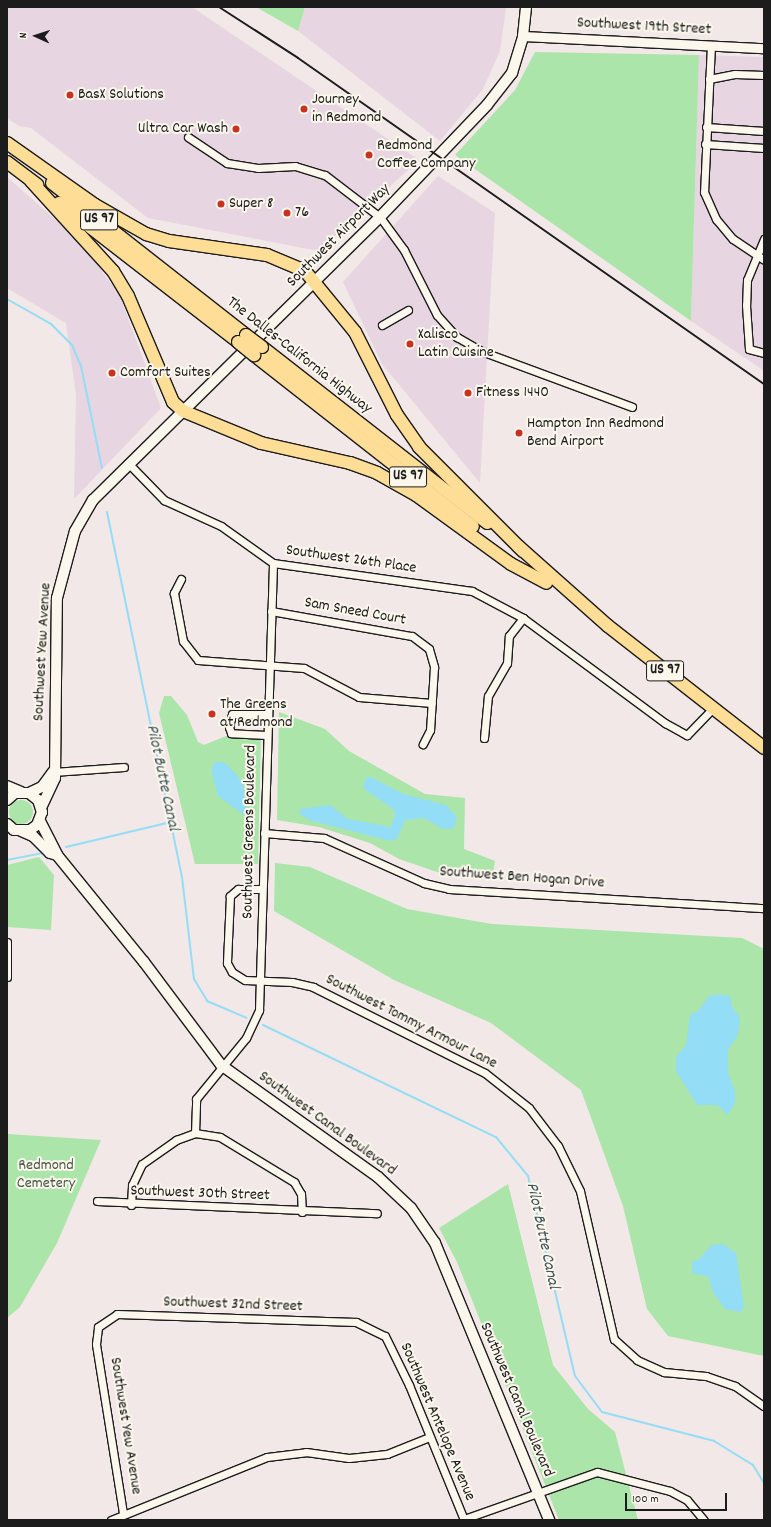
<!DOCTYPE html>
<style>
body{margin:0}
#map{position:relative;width:771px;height:1527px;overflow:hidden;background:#f2e8e7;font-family:Dekko,sans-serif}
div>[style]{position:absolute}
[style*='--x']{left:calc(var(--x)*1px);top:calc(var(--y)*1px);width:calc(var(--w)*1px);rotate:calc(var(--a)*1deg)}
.built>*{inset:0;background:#e7d5e1}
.green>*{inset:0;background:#abe5aa}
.round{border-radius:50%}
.water>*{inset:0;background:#94ddf6}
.stream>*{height:2px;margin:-1px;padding:0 1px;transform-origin:1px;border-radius:1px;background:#94ddf6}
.roads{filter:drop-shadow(1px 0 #1c1c1c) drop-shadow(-1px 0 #1c1c1c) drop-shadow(0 1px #1c1c1c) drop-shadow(0 -1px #1c1c1c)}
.minor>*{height:7px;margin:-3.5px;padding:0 3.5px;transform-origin:3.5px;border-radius:3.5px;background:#fbf7ec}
.tertiary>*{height:9px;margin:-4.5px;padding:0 4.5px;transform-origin:4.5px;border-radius:4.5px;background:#fbf7ec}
.secondary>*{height:10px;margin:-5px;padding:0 5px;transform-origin:5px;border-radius:5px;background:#fbf7ec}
.trunk>*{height:12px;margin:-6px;padding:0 6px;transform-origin:6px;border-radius:6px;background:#fedd96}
.rail>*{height:2px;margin:-1px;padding:0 1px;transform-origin:1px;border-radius:1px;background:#1c1c1c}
.bridges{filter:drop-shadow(1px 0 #1c1c1c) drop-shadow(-1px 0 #1c1c1c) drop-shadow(0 1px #1c1c1c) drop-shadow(0 -1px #1c1c1c)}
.trunk-bridge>*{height:12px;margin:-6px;padding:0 6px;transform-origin:6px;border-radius:6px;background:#fedd96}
.dots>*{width:11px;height:11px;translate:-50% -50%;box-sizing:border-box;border:2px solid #fbf7ec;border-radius:50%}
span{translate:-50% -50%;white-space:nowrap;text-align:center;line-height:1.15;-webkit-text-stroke:4px #fbf7ec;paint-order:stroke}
.shield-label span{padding:1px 3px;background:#fbf7ec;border:1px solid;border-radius:3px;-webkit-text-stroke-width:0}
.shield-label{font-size:15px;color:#1c1c1c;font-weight:700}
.street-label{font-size:16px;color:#1c1c1c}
.poi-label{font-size:16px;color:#1c1c1c}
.left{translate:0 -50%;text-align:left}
.right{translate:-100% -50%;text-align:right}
.park-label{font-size:16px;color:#475847}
.water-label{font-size:17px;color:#40565d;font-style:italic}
.frame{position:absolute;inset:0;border:8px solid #1c1c1c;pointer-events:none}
.north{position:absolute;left:16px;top:16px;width:40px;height:40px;-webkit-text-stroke:3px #fbf7ec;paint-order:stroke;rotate:273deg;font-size:11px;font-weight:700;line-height:16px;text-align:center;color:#1c1c1c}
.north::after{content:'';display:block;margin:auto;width:14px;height:18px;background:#1c1c1c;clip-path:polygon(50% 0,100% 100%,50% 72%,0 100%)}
.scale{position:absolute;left:625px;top:1493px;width:102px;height:18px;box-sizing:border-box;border:2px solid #1c1c1c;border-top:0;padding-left:5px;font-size:12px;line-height:14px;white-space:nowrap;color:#1c1c1c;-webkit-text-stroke:3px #fbf7ec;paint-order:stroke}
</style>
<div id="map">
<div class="built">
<i style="clip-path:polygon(7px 7px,192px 7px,419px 160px,319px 251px,148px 218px,31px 128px,19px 126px,7px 118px)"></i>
<i style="clip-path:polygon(305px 7px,506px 7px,500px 51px,483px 89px,440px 141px,298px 31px)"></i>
<i style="clip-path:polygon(699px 55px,764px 57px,764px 371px,691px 321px)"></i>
<i style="clip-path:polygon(438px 176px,495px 213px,480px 483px,382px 364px,343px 282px)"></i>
<i style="clip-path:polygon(7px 177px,81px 242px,120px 296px,161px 408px,74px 499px,76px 395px,66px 323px,7px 288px)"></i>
</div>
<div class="green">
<i style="clip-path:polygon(256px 7px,305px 7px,298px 31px)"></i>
<i style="clip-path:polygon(535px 52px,699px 55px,691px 321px,455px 155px,515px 90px)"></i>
<i style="clip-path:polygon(164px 696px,171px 696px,187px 715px,198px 742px,204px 745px,226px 736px,261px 738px,258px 864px,195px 864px,159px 713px)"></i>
<i style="clip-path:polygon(279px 712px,325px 729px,349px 751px,425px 794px,465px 798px,464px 849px,495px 861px,492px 879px,443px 874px,399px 859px,370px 843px,319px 827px,277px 820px)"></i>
<i class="round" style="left:9px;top:800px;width:24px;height:24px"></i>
<i style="clip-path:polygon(39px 857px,54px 875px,51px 930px,7px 927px,7px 865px)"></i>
<i style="clip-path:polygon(275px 863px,310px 867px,407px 909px,492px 924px,742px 938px,764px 949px,764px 1356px,668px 1336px,647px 1309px,623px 1206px,581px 1090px,491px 1023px,394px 980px,274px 911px)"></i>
<i style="clip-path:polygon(7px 1134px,101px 1140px,57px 1243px,20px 1307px,7px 1318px)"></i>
<i style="clip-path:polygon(508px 1184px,553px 1365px,588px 1409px,615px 1432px,638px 1520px,559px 1520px,457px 1262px,439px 1228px)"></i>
</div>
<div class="water">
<i style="clip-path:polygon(216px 761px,225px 763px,237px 775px,243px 785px,248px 818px,218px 796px,211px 769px)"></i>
<i style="clip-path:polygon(371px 777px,403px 794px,446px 805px,456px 816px,456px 823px,452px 829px,443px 829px,424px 818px,405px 820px,397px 839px,390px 841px,309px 820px,299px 813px,300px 809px,330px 805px,348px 819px,391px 827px,395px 814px,393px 809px,363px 788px,366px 778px)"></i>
<i style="clip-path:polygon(720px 994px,730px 996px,732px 1007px,740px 1017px,738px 1035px,728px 1050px,728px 1072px,735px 1092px,735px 1103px,728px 1115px,717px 1105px,697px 1105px,676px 1071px,676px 1057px,686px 1045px,690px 1015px,699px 1010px,709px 996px)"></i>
<i style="clip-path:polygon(723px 1244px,736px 1253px,744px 1308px,739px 1312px,725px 1309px,712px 1291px,709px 1277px,692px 1273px,692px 1262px,699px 1259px,712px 1245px)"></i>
</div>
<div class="stream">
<i style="--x:7;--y:299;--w:51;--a:29.6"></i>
<i style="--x:51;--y:324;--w:30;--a:45"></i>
<i style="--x:72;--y:345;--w:23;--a:67"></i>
<i style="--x:81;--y:366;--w:104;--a:78.4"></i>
<i style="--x:107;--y:512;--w:373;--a:78.4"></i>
<i style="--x:182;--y:877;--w:103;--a:83.3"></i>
<i style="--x:194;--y:979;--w:26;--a:59"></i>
<i style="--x:207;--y:1001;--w:43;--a:23"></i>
<i style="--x:66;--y:847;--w:108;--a:-13.4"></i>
<i style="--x:7;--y:860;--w:36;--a:-11"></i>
<i style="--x:263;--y:1025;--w:259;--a:25.7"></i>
<i style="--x:496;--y:1137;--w:50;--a:50.6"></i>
<i style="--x:528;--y:1176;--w:205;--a:76.8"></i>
<i style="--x:575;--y:1376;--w:45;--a:53.1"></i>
<i style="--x:602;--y:1412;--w:116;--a:14.5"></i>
<i style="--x:714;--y:1441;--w:46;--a:31.6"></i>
<i style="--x:753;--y:1465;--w:21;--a:59"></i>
</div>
<div class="roads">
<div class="minor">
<i style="--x:711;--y:45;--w:147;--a:92.7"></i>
<i style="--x:704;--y:192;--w:30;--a:66"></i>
<i style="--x:716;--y:219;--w:26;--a:50"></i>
<i style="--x:733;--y:239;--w:37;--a:34"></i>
<i style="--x:709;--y:79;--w:26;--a:-11"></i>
<i style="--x:735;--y:74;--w:29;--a:2"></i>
<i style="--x:706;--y:127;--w:58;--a:3.9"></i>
<i style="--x:188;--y:137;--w:47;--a:33.7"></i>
<i style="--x:227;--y:163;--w:31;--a:9"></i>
<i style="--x:258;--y:168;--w:37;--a:-3"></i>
<i style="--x:295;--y:166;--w:31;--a:17"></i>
<i style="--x:325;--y:175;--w:69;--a:37.4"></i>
<i style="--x:380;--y:217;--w:41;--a:54"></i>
<i style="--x:404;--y:250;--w:73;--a:63.1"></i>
<i style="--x:437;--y:315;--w:30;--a:48"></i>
<i style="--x:457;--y:337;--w:28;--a:30"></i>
<i style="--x:481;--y:351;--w:161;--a:20.3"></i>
<i style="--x:705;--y:144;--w:59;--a:3.9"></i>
<i style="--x:764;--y:239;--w:44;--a:112.5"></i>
<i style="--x:747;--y:280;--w:25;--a:92"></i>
<i style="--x:746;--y:305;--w:44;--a:86.1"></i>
<i style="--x:749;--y:349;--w:16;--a:15"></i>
<i style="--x:382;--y:325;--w:30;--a:-30"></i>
<i style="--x:128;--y:463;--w:52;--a:45.8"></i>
<i style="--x:164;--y:500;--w:63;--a:24.5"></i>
<i style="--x:221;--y:526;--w:64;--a:35.4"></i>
<i style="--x:273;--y:563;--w:201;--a:8"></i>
<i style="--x:472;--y:591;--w:58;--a:27.9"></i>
<i style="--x:181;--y:579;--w:16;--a:117"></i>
<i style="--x:174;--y:593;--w:49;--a:79.4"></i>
<i style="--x:183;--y:641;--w:24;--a:52"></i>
<i style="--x:198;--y:660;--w:106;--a:4.3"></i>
<i style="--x:304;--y:668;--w:62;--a:27.8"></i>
<i style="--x:359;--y:697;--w:73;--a:4.7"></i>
<i style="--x:271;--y:611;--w:143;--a:10.1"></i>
<i style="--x:412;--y:636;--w:21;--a:37"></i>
<i style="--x:429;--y:649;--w:19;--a:74"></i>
<i style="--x:434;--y:667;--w:63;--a:93.6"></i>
<i style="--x:430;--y:730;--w:16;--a:117"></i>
<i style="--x:266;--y:735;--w:35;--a:-177"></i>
<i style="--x:231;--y:733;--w:6;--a:-108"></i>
<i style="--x:229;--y:727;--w:13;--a:-77"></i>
<i style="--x:232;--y:714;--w:35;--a:0"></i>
<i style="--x:484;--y:738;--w:42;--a:-84.6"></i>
<i style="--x:488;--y:696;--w:38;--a:-60"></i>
<i style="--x:507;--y:663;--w:27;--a:-86"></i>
<i style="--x:509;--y:636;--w:23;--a:-52"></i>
<i style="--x:523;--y:618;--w:177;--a:36.5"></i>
<i style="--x:665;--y:723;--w:25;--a:29"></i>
<i style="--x:687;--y:735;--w:37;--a:-46"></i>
<i style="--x:53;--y:772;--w:71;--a:-4"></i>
<i style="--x:264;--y:833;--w:60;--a:4.8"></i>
<i style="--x:324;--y:838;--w:110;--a:24.2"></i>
<i style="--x:424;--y:883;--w:26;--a:13"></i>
<i style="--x:449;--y:889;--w:316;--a:3.5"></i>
<i style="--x:262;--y:889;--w:24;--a:180"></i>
<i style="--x:238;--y:889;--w:11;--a:139"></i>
<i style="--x:230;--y:896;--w:67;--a:92.6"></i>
<i style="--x:227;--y:963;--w:10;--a:61"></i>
<i style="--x:232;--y:972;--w:15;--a:32"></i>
<i style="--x:245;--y:980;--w:47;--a:2.4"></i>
<i style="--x:292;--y:982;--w:22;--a:13"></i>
<i style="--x:313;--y:987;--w:192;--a:26.6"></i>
<i style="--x:485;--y:1073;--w:56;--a:38.5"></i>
<i style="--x:529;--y:1108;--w:48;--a:52.7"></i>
<i style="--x:558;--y:1146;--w:50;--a:63.9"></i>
<i style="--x:580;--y:1191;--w:152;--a:77.1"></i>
<i style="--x:614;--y:1339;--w:31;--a:42"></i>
<i style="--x:637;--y:1360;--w:30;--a:24"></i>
<i style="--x:664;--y:1372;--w:42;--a:5.4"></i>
<i style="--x:706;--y:1376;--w:31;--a:19"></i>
<i style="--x:735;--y:1386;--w:35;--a:35"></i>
<i style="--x:7;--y:942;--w:35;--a:90"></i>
<i style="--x:195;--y:1133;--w:34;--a:-88"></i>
<i style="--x:196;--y:1099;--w:79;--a:-50.7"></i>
<i style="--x:246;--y:1038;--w:31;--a:-65"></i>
<i style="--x:259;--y:1010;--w:447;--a:-88.2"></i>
<i style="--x:97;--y:1201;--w:280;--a:2.5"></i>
<i style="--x:131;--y:1205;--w:20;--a:-87"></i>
<i style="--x:132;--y:1185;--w:23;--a:-65"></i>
<i style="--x:142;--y:1164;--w:42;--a:-35.2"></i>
<i style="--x:176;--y:1140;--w:20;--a:-20"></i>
<i style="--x:195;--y:1133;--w:25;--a:9"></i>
<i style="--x:220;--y:1137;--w:87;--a:31.3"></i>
<i style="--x:294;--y:1182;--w:14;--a:60"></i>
<i style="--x:301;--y:1194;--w:18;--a:87"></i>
<i style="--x:123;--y:1513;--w:171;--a:-99.1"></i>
<i style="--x:96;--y:1344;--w:17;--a:-83"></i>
<i style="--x:98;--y:1327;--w:23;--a:-34"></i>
<i style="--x:117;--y:1314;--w:239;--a:1.9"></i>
<i style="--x:356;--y:1322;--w:32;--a:26"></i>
<i style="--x:385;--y:1336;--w:55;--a:63.9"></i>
<i style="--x:409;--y:1385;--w:146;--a:67.8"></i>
<i style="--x:464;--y:1519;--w:141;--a:-19.5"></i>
<i style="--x:597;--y:1472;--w:75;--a:14.6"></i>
<i style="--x:670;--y:1491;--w:19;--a:28"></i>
<i style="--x:687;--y:1500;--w:26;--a:50"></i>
<i style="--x:111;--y:1520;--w:168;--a:-22"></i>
<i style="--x:267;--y:1457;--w:39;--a:-7"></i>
<i style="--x:306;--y:1452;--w:43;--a:7.9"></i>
<i style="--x:349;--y:1458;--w:38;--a:-6"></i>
<i style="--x:387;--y:1454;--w:45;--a:-22"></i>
</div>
<div class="tertiary">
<i style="--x:523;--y:36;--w:241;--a:2.9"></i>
</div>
<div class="secondary">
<i style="--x:7;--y:786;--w:15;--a:23"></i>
<i style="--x:29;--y:793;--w:14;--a:-25"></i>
<i style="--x:42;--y:787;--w:19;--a:-54"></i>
<i style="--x:7;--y:800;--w:11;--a:-41"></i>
<i style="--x:15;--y:793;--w:14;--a:0"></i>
<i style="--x:29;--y:793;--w:11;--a:38"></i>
<i style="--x:38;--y:800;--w:13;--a:72"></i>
<i style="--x:42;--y:812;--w:14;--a:111"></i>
<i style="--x:37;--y:825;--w:9;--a:144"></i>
<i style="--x:30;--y:830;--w:16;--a:180"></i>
<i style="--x:14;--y:830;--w:9;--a:-139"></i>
<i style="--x:41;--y:808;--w:33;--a:-65"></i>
<i style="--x:55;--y:778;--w:180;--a:-89.4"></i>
<i style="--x:57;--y:598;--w:69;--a:-75"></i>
<i style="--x:75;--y:531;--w:36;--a:-60"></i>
<i style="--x:93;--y:500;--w:403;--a:-44.6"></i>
<i style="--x:380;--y:217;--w:155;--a:-46.3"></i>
<i style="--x:487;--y:105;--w:41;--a:-52"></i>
<i style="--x:512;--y:73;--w:39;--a:-73"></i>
<i style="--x:523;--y:36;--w:29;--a:-84"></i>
<i style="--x:40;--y:821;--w:38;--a:63"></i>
<i style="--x:57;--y:855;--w:138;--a:50.9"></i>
<i style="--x:144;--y:962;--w:129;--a:53.2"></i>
<i style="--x:221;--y:1065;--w:193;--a:35.5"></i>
<i style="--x:378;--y:1177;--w:45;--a:43.2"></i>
<i style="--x:411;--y:1208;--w:42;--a:55.6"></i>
<i style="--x:435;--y:1243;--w:300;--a:67.6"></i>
<i style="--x:21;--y:831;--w:13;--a:23"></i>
<i style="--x:33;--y:836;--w:24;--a:45"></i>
<i style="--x:50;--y:853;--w:7;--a:16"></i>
</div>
<div class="trunk">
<i style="--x:7;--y:143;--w:108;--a:35.2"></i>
<i style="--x:95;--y:205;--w:59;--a:29.6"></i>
<i style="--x:146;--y:234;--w:24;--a:17"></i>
<i style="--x:169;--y:241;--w:99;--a:8.1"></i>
<i style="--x:267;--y:255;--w:41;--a:22.8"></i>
<i style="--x:305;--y:271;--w:79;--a:50.7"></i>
<i style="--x:355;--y:332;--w:93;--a:63.2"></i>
<i style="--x:397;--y:415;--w:39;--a:55"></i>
<i style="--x:419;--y:447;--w:147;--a:45"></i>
<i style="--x:7;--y:162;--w:38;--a:37"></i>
<i style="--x:31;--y:181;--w:122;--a:47.7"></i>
<i style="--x:113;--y:271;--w:29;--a:59"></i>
<i style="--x:128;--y:296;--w:115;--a:67"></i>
<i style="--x:173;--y:402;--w:13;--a:42"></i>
<i style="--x:183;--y:411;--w:84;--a:22.3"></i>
<i style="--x:261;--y:443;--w:91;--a:12.7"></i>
<i style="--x:350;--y:463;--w:29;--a:20"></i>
<i style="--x:377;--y:473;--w:45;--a:29.4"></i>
<i style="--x:416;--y:495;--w:117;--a:36"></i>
<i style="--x:511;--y:564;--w:40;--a:28"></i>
<i style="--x:52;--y:183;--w:246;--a:38.1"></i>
<i style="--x:59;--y:203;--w:227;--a:37.8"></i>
<i style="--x:262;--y:347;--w:286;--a:38"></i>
<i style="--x:254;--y:355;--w:278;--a:38.1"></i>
<i style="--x:518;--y:546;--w:120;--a:41.6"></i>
<i style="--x:608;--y:626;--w:198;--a:38"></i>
</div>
</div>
<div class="rail">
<i style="--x:219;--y:7;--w:94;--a:32.8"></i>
<i style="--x:298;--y:58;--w:569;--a:34.98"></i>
</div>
<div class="bridges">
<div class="trunk-bridge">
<i style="--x:246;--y:335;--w:20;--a:37"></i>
<i style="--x:238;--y:342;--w:21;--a:39"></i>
</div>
</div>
<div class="dots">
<i style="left:70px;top:95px;background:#c8321e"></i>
<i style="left:304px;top:109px;background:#c8321e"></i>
<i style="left:236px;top:129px;background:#c8321e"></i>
<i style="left:369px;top:155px;background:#c8321e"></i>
<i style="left:221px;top:204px;background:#c8321e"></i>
<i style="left:287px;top:213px;background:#c8321e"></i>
<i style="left:410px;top:344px;background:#c8321e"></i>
<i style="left:112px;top:373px;background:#c8321e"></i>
<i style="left:468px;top:393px;background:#c8321e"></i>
<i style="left:519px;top:433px;background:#c8321e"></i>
<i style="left:212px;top:714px;background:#c8321e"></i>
</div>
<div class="shield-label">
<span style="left:99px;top:220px">US 97</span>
<span style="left:408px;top:477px">US 97</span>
<span style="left:665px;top:671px">US 97</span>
</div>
<div class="street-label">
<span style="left:644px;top:27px;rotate:3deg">Southwest 19th Street</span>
<span style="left:339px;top:236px;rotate:-45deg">Southwest Airport Way</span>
<span style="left:299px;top:356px;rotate:38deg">The Dalles-California Highway</span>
<span style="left:351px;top:560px;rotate:8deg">Southwest 26th Place</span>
<span style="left:355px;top:612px;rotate:10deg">Sam Sneed Court</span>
<span style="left:43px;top:652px;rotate:-87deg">Southwest Yew Avenue</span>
<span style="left:250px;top:832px;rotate:-89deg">Southwest Greens Boulevard</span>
<span style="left:522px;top:878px;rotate:4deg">Southwest Ben Hogan Drive</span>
<span style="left:411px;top:1022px;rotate:27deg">Southwest Tommy Armour Lane</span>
<span style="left:327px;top:1124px;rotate:36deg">Southwest Canal Boulevard</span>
<span style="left:200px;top:1194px;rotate:2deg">Southwest 30th Street</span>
<span style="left:233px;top:1305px;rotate:2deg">Southwest 32nd Street</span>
<span style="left:516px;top:1400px;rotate:67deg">Southwest Canal Boulevard</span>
<span style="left:437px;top:1422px;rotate:67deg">Southwest Antelope Avenue</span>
<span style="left:125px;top:1426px;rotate:81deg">Southwest Yew Avenue</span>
</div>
<div class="poi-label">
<span class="left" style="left:78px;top:95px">BasX Solutions</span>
<span class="left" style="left:312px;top:109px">Journey<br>in Redmond</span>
<span class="right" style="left:228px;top:129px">Ultra Car Wash</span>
<span class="left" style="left:377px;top:155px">Redmond<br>Coffee Company</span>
<span class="left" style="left:229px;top:204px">Super 8</span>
<span class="left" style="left:295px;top:213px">76</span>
<span class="left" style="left:418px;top:344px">Xalisco<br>Latin Cuisine</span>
<span class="left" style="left:120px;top:373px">Comfort Suites</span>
<span class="left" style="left:476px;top:393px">Fitness 1440</span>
<span class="left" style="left:527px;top:433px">Hampton Inn Redmond<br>Bend Airport</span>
<span class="left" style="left:220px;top:714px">The Greens<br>at Redmond</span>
</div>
<div class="park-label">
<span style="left:46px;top:1175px">Redmond<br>Cemetery</span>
</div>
<div class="water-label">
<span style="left:161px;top:778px;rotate:78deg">Pilot Butte Canal</span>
<span style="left:541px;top:1236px;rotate:78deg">Pilot Butte Canal</span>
</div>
<div class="frame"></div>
<div class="north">N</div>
<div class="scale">100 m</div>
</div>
